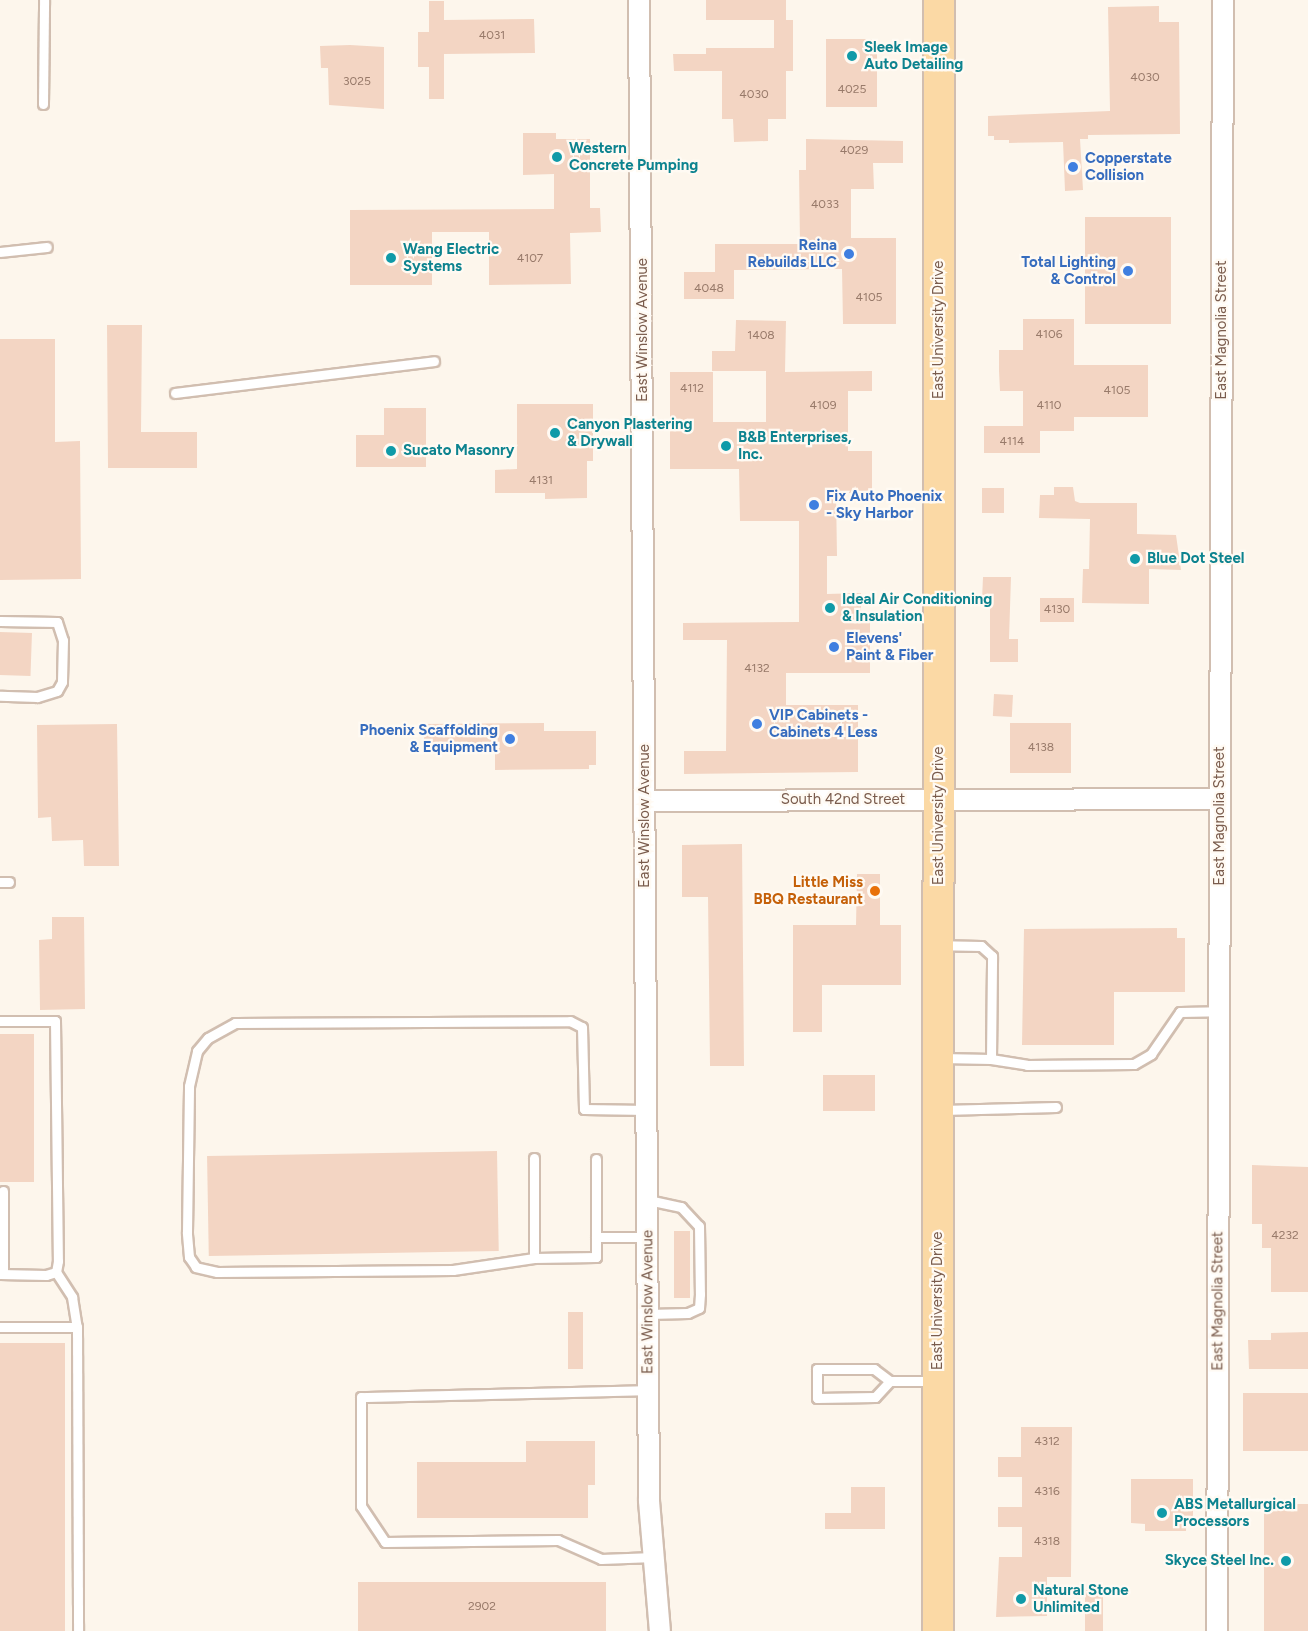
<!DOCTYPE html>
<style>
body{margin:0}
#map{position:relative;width:1308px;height:1631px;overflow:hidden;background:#fdf6ec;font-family:Figtree,sans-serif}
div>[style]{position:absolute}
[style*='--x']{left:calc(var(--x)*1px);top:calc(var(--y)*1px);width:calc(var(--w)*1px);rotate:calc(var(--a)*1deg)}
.building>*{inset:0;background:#f3d5c3;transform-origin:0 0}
.roads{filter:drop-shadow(2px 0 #d1beb0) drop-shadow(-2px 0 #d1beb0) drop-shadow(0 2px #d1beb0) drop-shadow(0 -2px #d1beb0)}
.lane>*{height:9px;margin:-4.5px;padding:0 4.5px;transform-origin:4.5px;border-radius:4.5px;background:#fff}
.street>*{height:20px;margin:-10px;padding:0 10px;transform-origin:10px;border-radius:10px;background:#fff}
.primary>*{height:30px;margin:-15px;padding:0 15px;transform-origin:15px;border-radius:15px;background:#fbd9a5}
.dots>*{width:16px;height:16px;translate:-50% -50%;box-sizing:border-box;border:3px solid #fffaf3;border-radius:50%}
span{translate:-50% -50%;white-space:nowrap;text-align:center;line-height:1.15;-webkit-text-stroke:4.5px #fffaf3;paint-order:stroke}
.number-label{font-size:12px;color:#987a6a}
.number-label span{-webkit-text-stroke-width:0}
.culture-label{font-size:15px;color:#0d838f;font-weight:700}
.left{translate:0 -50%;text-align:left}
.right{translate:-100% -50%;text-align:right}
.shop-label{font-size:15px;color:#366cbe;font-weight:700}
.street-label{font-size:15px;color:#7a5c4d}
.food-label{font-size:15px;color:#c56008;font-weight:700}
</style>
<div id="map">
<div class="building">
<i style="left:706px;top:0;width:80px;height:20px"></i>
<i style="clip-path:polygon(429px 1px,444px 1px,444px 20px,534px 19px,535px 53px,444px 54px,444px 99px,429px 99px,429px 67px,418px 67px,418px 32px,429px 32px)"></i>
<i style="clip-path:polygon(1159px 6px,1159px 22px,1179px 22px,1180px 134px,1088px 135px,1088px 139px,1080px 139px,1083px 190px,1065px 191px,1063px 142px,1009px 143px,1009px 140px,994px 140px,994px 136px,988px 136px,988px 116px,1110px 111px,1108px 7px)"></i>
<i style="clip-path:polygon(774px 20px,793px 20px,793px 71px,786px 71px,786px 119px,768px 119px,768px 141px,734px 142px,733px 119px,722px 119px,722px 71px,674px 71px,673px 54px,706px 54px,706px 48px,774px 48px)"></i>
<i style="left:826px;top:39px;width:51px;height:68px"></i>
<i style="clip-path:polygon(350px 45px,384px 47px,384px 109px,329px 105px,328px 68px,321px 68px,320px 46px)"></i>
<i style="clip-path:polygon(523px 133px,556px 133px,556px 139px,590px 139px,590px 208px,600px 208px,601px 232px,570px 233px,571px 284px,489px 285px,489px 232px,432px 232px,432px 285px,350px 285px,350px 210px,554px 209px,554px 174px,523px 175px)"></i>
<i style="clip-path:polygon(806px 139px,903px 141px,903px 163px,873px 163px,874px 189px,851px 189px,851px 238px,896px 238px,896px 324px,843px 324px,842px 269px,734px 270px,734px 299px,684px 299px,684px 272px,715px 272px,715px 244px,800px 244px,799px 170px,806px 170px)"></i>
<i style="left:1171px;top:217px;width:107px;height:86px;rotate:90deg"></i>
<i style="clip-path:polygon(1023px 319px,1074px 319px,1074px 365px,1148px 365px,1148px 417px,1074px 417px,1074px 431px,1040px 431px,1040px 453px,984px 453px,984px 426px,1023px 426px,1023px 391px,1000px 391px,999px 371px,999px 350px,1023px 350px)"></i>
<i style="clip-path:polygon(736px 320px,786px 321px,785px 372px,872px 371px,872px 391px,848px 391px,848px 451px,872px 451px,872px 493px,836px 493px,837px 556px,827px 556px,827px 594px,861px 593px,861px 622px,870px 622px,870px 673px,786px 673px,786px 705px,858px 705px,858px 772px,684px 774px,684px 751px,726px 751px,727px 640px,683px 640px,683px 623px,799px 622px,799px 521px,740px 521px,739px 469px,670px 469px,670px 372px,713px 372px,713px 422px,766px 422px,766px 371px,712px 371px,712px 351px,735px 351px)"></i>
<i style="clip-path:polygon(107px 325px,142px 325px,141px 432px,197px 432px,197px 468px,108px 468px)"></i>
<i style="clip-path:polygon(0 339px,55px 339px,55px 442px,80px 441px,81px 579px,0 580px)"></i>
<i style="clip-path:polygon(517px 404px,593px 404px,593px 461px,587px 461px,587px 498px,545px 499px,545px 493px,495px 493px,495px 470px,517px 469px)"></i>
<i style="clip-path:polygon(384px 408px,426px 408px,426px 467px,356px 467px,356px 435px,384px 435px)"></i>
<i style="clip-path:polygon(1054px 487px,1073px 487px,1075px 501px,1080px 503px,1137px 503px,1137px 534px,1176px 535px,1181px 570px,1149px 569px,1149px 604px,1082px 603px,1083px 569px,1089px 569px,1090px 519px,1039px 518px,1040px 495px,1054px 495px)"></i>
<i style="left:982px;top:488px;width:22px;height:25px"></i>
<i style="clip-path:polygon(983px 577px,1011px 577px,1009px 639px,1018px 639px,1018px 662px,990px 662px,990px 600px,982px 600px)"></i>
<i style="left:1074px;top:598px;width:24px;height:34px;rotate:90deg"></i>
<i style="left:0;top:632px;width:32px;height:43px;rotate:2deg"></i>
<i style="left:994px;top:694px;width:19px;height:22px;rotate:3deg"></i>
<i style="clip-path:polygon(544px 723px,544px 731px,596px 731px,596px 765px,589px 765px,589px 769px,495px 770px,495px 747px,424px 748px,424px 724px)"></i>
<i style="left:1010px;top:723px;width:61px;height:50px"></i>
<i style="clip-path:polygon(117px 724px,119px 866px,84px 866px,83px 840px,52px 841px,51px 817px,38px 818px,37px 725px)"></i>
<i style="clip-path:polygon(742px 844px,744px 1066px,710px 1066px,708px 897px,682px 897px,682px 845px)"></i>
<i style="clip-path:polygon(857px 874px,880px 874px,880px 925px,901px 925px,901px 985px,822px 985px,822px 1032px,793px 1032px,793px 925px,856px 925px)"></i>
<i style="clip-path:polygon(52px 917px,84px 917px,85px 1009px,40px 1010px,39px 940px,52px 939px)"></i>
<i style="clip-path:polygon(1177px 928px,1177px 938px,1185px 938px,1185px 992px,1114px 992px,1114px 1045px,1022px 1045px,1024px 929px)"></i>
<i style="left:0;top:1034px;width:34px;height:148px"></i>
<i style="left:823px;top:1075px;width:52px;height:36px"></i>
<i style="left:497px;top:1151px;width:100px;height:290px;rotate:89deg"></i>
<i style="clip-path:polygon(1252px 1165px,1308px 1167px,1308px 1292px,1271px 1292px,1271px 1248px,1262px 1248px,1262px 1224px,1252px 1224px)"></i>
<i style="left:674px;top:1231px;width:16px;height:67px"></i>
<i style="left:568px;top:1312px;width:15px;height:57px"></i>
<i style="clip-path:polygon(1308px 1332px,1308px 1369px,1249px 1369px,1248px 1340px,1271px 1340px,1271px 1333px)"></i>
<i style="left:0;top:1343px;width:65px;height:288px"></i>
<i style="left:1308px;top:1393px;width:58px;height:65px;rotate:90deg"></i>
<i style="clip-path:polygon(1021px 1427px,1072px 1427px,1071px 1577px,1047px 1577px,1047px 1616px,996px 1617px,999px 1557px,1022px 1557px,1022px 1527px,998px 1527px,998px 1507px,1022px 1507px,1022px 1477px,998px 1477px,998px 1457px,1021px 1457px)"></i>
<i style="clip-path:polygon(526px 1441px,595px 1441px,595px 1485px,588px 1485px,588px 1518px,417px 1518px,417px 1462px,526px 1462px)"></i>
<i style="clip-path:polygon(1131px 1479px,1193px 1479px,1193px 1524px,1186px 1524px,1186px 1531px,1145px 1531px,1145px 1524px,1131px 1523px)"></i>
<i style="clip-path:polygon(851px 1487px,885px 1487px,885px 1529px,825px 1529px,825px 1513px,851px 1513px)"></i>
<i style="left:1264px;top:1504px;width:44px;height:127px"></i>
<i style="left:606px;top:1582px;width:49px;height:248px;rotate:90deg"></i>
<i style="left:1085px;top:1590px;width:18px;height:41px"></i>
</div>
<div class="roads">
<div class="lane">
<i style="--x:43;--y:104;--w:104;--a:-89.4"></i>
<i style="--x:0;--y:252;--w:47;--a:-6.1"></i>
<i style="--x:175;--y:393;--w:261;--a:-7"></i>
<i style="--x:0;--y:621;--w:57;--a:1"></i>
<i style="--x:57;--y:622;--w:19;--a:72"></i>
<i style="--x:63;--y:640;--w:42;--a:91.4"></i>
<i style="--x:62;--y:682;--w:10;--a:119"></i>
<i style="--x:57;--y:691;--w:21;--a:163"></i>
<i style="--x:37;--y:697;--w:37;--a:-178"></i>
<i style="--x:0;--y:882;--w:9;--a:0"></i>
<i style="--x:0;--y:1021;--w:55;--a:0"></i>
<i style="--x:55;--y:1021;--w:240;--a:89.3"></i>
<i style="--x:58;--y:1261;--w:11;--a:100"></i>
<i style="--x:56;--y:1272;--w:10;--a:163"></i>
<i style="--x:46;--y:1275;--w:46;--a:-178.8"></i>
<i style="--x:941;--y:1058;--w:50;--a:1.1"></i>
<i style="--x:991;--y:1059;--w:103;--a:-89.4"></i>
<i style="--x:992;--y:956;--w:15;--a:-138"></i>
<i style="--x:981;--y:946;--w:39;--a:-179"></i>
<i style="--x:991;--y:1059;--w:36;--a:9"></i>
<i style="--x:1027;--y:1065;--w:107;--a:-0.5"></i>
<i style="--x:1134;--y:1064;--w:20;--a:-30"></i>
<i style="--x:1151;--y:1054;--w:51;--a:-55.4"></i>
<i style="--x:1180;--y:1012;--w:39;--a:-1"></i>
<i style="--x:942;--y:1110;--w:114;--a:-1.5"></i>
<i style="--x:534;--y:1158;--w:100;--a:90"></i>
<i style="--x:534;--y:1258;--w:62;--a:-0.9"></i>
<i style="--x:596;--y:1257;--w:20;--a:-90"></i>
<i style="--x:596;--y:1159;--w:78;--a:90"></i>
<i style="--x:596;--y:1237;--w:52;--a:0"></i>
<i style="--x:3;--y:1191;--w:83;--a:90"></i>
<i style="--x:648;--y:1200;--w:34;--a:12"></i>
<i style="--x:681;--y:1207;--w:26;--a:47"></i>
<i style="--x:699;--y:1226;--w:68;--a:89.2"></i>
<i style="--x:700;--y:1294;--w:14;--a:94"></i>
<i style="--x:699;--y:1308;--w:12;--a:156"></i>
<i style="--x:688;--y:1313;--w:40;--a:178.6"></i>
<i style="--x:534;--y:1258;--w:82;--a:171.6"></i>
<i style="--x:453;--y:1270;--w:236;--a:179.5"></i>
<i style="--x:217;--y:1272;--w:22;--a:-167"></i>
<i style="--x:196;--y:1267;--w:12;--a:-125"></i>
<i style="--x:189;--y:1257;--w:25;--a:-95"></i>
<i style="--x:187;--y:1232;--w:146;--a:-89.2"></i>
<i style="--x:189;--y:1086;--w:36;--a:-77"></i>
<i style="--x:197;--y:1051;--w:17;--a:-50"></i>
<i style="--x:208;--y:1038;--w:31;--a:-29"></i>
<i style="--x:235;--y:1023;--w:335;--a:-0.3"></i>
<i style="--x:570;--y:1021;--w:13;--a:27"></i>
<i style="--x:582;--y:1027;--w:82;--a:88.6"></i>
<i style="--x:584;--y:1109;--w:63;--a:0.9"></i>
<i style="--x:56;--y:1272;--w:30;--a:57"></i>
<i style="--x:72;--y:1297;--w:30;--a:81"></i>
<i style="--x:77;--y:1327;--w:304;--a:89.8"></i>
<i style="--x:0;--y:1327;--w:77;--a:0"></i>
<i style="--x:890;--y:1381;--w:22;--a:133"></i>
<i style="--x:875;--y:1397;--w:58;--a:179"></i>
<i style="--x:817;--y:1398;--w:29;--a:-90"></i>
<i style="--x:817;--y:1369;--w:57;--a:0"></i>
<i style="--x:874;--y:1369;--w:20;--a:37"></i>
<i style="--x:890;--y:1381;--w:46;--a:0"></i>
<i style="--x:649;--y:1390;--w:288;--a:178.6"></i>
<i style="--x:361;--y:1397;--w:109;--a:90"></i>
<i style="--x:361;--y:1506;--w:43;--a:56.3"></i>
<i style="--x:385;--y:1542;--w:173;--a:-0.7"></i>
<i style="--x:558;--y:1540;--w:47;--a:23.8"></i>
<i style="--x:601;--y:1559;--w:53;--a:-2.2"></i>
</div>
<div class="street">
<i style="--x:639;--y:0;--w:1501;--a:89.62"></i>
<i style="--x:649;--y:1501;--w:130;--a:85.2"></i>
<i style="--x:645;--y:801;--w:575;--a:-0.2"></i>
<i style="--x:1217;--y:1631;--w:1631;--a:-89.79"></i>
</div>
<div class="primary">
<i style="--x:938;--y:1631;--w:1631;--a:-89.96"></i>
</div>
</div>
<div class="dots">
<i style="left:852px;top:56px;background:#0f9aa8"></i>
<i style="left:557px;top:157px;background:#0f9aa8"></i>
<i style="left:1073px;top:167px;background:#3f7fe0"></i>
<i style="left:849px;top:254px;background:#3f7fe0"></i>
<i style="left:391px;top:258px;background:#0f9aa8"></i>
<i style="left:1128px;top:271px;background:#3f7fe0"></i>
<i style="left:555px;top:433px;background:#0f9aa8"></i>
<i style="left:726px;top:446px;background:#0f9aa8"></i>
<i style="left:391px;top:451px;background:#0f9aa8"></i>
<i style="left:814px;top:505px;background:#3f7fe0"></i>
<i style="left:1135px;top:559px;background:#0f9aa8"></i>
<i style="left:830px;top:608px;background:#0f9aa8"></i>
<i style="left:834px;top:647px;background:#3f7fe0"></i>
<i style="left:757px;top:724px;background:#3f7fe0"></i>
<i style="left:510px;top:739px;background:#3f7fe0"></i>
<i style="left:875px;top:891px;background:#e8710a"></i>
<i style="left:1162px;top:1513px;background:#0f9aa8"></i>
<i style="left:1286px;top:1561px;background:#0f9aa8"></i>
<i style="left:1021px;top:1599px;background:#0f9aa8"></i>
</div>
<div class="number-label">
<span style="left:492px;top:36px">4031</span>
<span style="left:1145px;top:78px">4030</span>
<span style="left:357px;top:82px">3025</span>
<span style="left:852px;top:90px">4025</span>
<span style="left:754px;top:95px">4030</span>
<span style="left:854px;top:151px">4029</span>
<span style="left:825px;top:205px">4033</span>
<span style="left:530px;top:259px">4107</span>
<span style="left:709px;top:289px">4048</span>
<span style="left:869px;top:298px">4105</span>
<span style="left:1049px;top:335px">4106</span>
<span style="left:761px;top:336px">1408</span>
<span style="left:692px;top:389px">4112</span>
<span style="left:1117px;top:391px">4105</span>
<span style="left:823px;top:406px">4109</span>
<span style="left:1049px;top:406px">4110</span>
<span style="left:1012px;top:442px">4114</span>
<span style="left:541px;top:481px">4131</span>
<span style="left:1057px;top:610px">4130</span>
<span style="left:757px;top:669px">4132</span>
<span style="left:1041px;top:748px">4138</span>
<span style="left:1285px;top:1236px">4232</span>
<span style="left:1047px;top:1442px">4312</span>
<span style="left:1047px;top:1492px">4316</span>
<span style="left:1047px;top:1542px">4318</span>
<span style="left:482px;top:1607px">2902</span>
</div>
<div class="culture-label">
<span class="left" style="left:864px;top:56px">Sleek Image<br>Auto Detailing</span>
<span class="left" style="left:569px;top:157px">Western<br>Concrete Pumping</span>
<span class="left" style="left:403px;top:258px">Wang Electric<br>Systems</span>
<span class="left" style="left:567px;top:433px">Canyon Plastering<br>&amp; Drywall</span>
<span class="left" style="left:738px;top:446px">B&amp;B Enterprises,<br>Inc.</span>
<span class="left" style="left:403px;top:451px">Sucato Masonry</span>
<span class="left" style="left:1147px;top:559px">Blue Dot Steel</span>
<span class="left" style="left:842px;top:608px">Ideal Air Conditioning<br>&amp; Insulation</span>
<span class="left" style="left:1174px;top:1513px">ABS Metallurgical<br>Processors</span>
<span class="right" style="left:1274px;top:1561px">Skyce Steel Inc.</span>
<span class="left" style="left:1033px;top:1599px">Natural Stone<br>Unlimited</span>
</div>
<div class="shop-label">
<span class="left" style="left:1085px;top:167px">Copperstate<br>Collision</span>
<span class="right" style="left:837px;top:254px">Reina<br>Rebuilds LLC</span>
<span class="right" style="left:1116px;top:271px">Total Lighting<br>&amp; Control</span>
<span class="left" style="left:826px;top:505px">Fix Auto Phoenix<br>- Sky Harbor</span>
<span class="left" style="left:846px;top:647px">Elevens'<br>Paint &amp; Fiber</span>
<span class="left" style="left:769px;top:724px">VIP Cabinets -<br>Cabinets 4 Less</span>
<span class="right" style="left:498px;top:739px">Phoenix Scaffolding<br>&amp; Equipment</span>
</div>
<div class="street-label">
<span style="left:643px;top:330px;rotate:-90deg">East Winslow Avenue</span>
<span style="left:939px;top:330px;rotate:-90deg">East University Drive</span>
<span style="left:1222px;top:330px;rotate:-90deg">East Magnolia Street</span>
<span style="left:843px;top:800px">South 42nd Street</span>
<span style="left:645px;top:816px;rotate:-90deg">East Winslow Avenue</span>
<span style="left:939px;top:816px;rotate:-90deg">East University Drive</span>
<span style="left:1220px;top:816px;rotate:-90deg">East Magnolia Street</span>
<span style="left:938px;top:1301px;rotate:-90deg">East University Drive</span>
<span style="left:1218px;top:1301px;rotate:-90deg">East Magnolia Street</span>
<span style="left:648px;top:1302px;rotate:-90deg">East Winslow Avenue</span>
</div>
<div class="food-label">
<span class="right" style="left:863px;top:891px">Little Miss<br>BBQ Restaurant</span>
</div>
</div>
